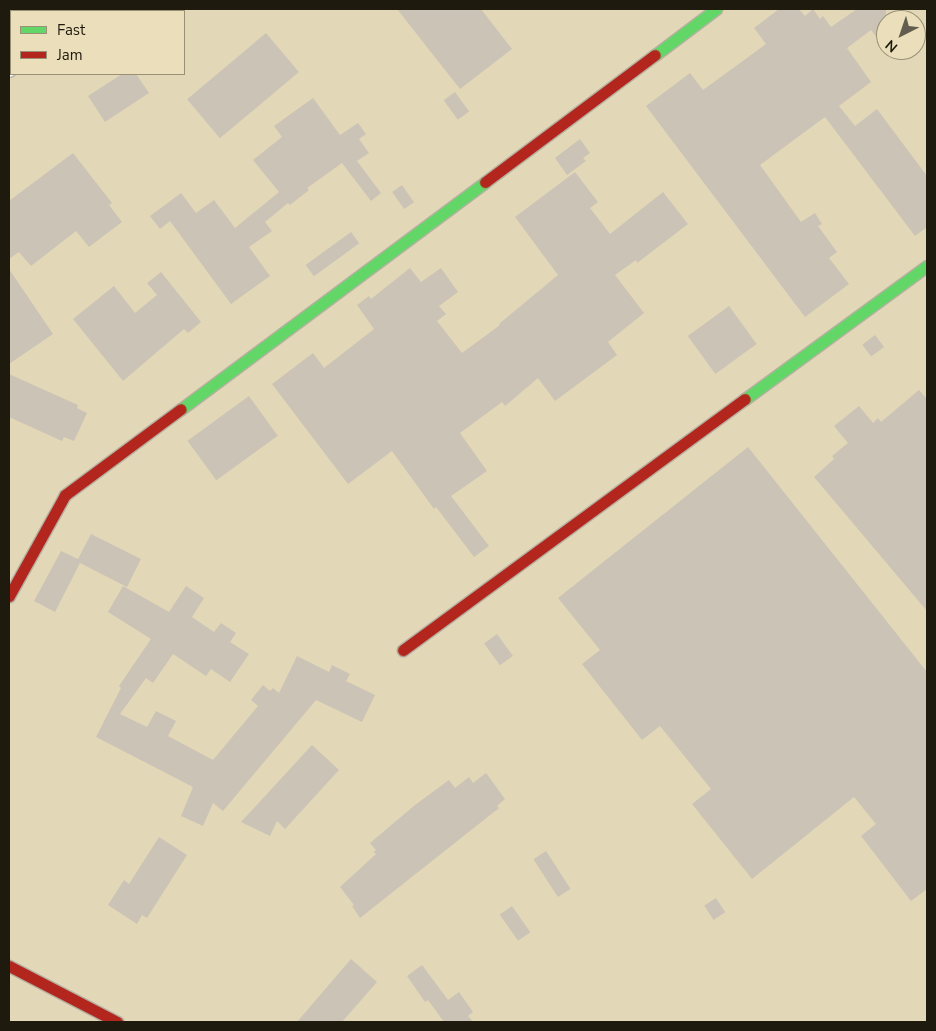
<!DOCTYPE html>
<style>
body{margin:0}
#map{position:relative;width:936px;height:1031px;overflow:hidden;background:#e0d9c6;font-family:"Nunito Sans",sans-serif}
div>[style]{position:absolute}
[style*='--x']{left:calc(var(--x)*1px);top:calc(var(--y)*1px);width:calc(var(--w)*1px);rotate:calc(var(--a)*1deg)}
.built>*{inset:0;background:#e2d7b6}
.building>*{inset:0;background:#ccc3b7;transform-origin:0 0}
.roads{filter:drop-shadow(1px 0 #b5b0a1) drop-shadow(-1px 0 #b5b0a1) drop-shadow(0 1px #b5b0a1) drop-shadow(0 -1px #b5b0a1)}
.street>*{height:14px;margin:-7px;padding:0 7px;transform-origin:7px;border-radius:7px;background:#faf9f6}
.fast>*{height:11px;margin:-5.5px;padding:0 5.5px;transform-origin:5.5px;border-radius:5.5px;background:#63d668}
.jam>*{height:11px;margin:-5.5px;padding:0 5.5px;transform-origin:5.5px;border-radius:5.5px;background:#b3261e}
span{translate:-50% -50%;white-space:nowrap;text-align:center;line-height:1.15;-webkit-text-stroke:4px #ebdfbb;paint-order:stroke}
.frame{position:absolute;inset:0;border:10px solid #1e1a0d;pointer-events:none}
.legend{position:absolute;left:10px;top:10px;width:175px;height:65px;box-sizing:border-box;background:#ebdfbb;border:1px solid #999075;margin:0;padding:6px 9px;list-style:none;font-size:15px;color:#1e1a0d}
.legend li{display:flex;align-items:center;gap:10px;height:25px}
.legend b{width:25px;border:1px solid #999075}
.north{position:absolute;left:876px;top:10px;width:50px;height:50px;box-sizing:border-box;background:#ebdfbb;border:1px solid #999075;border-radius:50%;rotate:221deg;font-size:14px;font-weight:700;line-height:20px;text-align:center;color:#1e1a0d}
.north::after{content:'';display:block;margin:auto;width:18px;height:22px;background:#625d4e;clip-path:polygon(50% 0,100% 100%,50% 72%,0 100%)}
</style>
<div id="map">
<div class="built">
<i style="clip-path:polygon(evenodd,9px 9px,927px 9px,927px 1022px,9px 1022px,9px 9px,11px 11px,184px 11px,184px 74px,11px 74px,11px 11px,9px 9px,886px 20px,916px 20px,916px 50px,886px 50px,886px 20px)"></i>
</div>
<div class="building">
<i style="clip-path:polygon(397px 9px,481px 9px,512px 49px,460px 89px)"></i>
<i style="clip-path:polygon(779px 9px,799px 9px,805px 16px,813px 9px,820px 19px,823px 16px,831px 27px,857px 9px,886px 9px,886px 50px,871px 30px,847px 48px,871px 82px,839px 106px,855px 126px,877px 109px,927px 176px,927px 227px,915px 236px,825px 117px,760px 165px,801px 222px,815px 213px,822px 224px,818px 226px,837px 252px,829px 258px,849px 284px,805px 317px,646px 106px,690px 73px,703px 90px,766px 44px,754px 28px)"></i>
<i style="left:266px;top:33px;width:51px;height:103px;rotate:50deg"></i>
<i style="clip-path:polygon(122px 74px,136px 74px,149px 93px,105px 122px,88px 96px)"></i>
<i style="left:455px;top:92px;width:24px;height:14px;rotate:54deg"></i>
<i style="clip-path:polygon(313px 98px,340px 135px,358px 123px,366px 134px,359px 139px,369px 153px,357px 161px,381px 193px,371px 201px,342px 163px,307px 188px,309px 190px,290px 205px,288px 203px,265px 222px,272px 231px,249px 247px,270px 276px,231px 304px,170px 221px,160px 229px,150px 216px,181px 193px,196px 213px,214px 200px,235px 228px,279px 192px,253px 160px,282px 137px,274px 126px)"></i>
<i style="clip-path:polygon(580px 139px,590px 153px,583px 158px,586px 161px,567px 175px,555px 158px)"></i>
<i style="clip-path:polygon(73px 153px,112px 203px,109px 205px,122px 222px,89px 247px,76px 231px,31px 266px,19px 252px,9px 259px,9px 201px)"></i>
<i style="clip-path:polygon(575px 172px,598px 202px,590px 208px,610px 234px,663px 192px,688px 224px,637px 263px,636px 260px,615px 275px,644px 313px,608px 342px,617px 355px,555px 401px,538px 378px,505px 406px,502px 402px,460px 433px,487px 471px,451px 496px,489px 546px,474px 557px,436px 507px,434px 509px,392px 451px,348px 484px,272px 384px,313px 353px,324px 368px,374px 329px,357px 305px,369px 296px,371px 299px,410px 268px,421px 282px,441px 268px,458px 292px,439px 306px,446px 314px,437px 321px,462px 353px,500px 325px,499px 324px,558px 275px,515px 217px)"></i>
<i style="left:402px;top:185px;width:21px;height:12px;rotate:55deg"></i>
<i style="left:351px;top:232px;width:14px;height:56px;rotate:54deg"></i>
<i style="clip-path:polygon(9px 269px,53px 334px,9px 364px)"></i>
<i style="clip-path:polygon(161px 272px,201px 322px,188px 333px,184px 329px,123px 381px,73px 319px,114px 286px,135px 313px,157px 295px,147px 283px)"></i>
<i style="left:729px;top:306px;width:47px;height:51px;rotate:54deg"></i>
<i style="left:875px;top:335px;width:15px;height:16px;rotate:53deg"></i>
<i style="clip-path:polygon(9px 374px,78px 405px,77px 408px,87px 413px,74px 441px,64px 437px,62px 441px,9px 417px)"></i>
<i style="clip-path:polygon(919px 390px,927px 399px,927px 611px,814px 477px,834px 459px,832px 456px,848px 443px,834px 426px,859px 406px,873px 423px,878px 418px,881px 422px)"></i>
<i style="left:249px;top:396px;width:49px;height:76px;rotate:54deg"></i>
<i style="clip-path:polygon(748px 447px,927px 672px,927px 889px,911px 901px,861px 836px,876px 824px,854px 797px,752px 879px,692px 804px,711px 789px,660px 726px,642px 740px,582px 664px,600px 650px,558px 598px)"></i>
<i style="clip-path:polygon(91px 534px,141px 559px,127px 587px,80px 563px,55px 612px,34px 601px,61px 551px,78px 559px)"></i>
<i style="clip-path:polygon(123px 586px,169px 612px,186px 586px,204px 598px,192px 617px,214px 632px,221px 623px,236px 633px,230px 642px,249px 654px,230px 682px,211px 669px,206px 676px,173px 654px,153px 683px,146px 678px,120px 714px,147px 727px,156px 711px,176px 721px,168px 736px,213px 760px,258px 706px,251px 700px,263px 685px,270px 691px,273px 688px,279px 693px,297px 656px,329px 672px,332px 665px,350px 674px,346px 681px,375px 695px,362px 722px,316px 700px,223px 811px,213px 803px,203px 826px,181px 816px,193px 787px,96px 737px,121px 688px,119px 686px,151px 639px,108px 612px)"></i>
<i style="left:497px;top:634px;width:27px;height:16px;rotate:54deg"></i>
<i style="clip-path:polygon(312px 745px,339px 770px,285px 829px,277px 821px,270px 836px,241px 822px)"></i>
<i style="clip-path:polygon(486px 773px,505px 799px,497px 806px,499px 808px,360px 918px,352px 906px,354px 905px,340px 887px,376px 854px,373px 852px,376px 850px,370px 843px,415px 805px,449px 780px,455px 788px,469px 777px,473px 783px)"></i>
<i style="clip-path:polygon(159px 837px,187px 855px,147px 918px,142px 915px,137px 924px,108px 905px,124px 880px,129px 884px)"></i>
<i style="left:546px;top:851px;width:45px;height:15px;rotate:57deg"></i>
<i style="left:716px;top:898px;width:17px;height:14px;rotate:57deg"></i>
<i style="left:512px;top:906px;width:32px;height:15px;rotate:55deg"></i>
<i style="clip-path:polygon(351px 959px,377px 982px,342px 1022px,297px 1022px)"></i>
<i style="clip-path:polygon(422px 965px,448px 1000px,459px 992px,473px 1012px,468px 1016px,473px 1022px,444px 1022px,428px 1000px,425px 1002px,407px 976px)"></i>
</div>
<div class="roads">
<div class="street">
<i style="--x:86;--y:11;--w:4;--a:-27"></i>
<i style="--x:9;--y:70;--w:3;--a:-45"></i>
</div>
<div class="fast">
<i style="--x:655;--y:55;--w:76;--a:-37"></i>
<i style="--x:745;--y:399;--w:225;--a:-36.2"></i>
<i style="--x:181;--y:409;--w:379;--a:-36.7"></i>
</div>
<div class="jam">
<i style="--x:485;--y:182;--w:212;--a:-36.8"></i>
<i style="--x:9;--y:596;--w:115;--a:-61"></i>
<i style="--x:65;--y:495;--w:144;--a:-36.6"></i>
<i style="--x:403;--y:650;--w:424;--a:-36.3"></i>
<i style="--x:9;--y:966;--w:122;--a:27.4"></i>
</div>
</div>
<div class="frame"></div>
<ul class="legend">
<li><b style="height:6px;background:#63d668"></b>Fast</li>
<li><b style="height:6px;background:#b3261e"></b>Jam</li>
</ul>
<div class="north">N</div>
</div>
